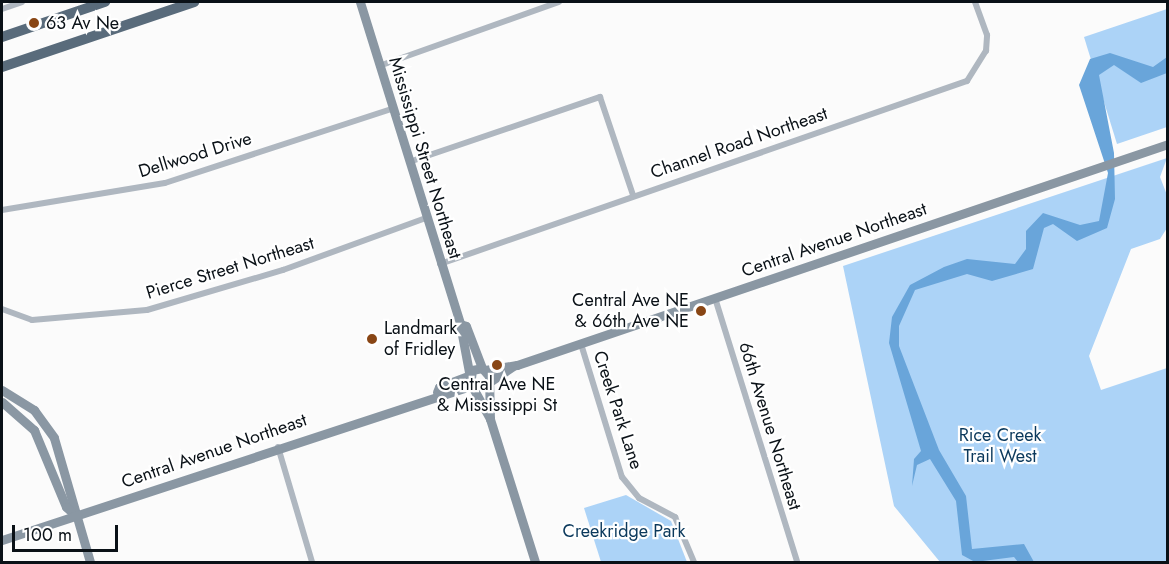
<!DOCTYPE html>
<style>
body{margin:0}
#map{position:relative;width:1169px;height:564px;overflow:hidden;background:#fbfbfb;font-family:Jost,sans-serif}
div>[style]{position:absolute}
[style*='--x']{left:calc(var(--x)*1px);top:calc(var(--y)*1px);width:calc(var(--w)*1px);rotate:calc(var(--a)*1deg)}
.green>*{inset:0;background:#acd3f7}
.water>*{inset:0;background:#69a5da}
.street>*{height:6px;margin:-3px;padding:0 3px;transform-origin:3px;border-radius:3px;background:#afb7c0}
.secondary>*{height:9px;margin:-4.5px;padding:0 4.5px;transform-origin:4.5px;border-radius:4.5px;background:#8a97a3}
.highway>*{height:10px;margin:-5px;padding:0 5px;transform-origin:5px;border-radius:5px;background:#596b7b}
.dots>*{width:16px;height:16px;translate:-50% -50%;box-sizing:border-box;border:3px solid #fff;border-radius:50%}
span{translate:-50% -50%;white-space:nowrap;text-align:center;line-height:1.15;-webkit-text-stroke:4.5px #fff;paint-order:stroke}
.poi-label{font-size:18px;color:#0a1117}
.left{translate:0 -50%;text-align:left}
.right{translate:-100% -50%;text-align:right}
.street-label{font-size:18px;color:#0a1117}
.park-label{font-size:18px;color:#0b395c}
.frame{position:absolute;inset:0;border:3px solid #0a1117;pointer-events:none}
.scale{position:absolute;left:12px;top:525px;width:106px;height:27px;box-sizing:border-box;border:3px solid #0a1117;border-top:0;padding-left:8px;font-size:18px;line-height:21px;white-space:nowrap;color:#0a1117;-webkit-text-stroke:4px #fff;paint-order:stroke}
</style>
<div id="map">
<div class="green">
<i style="clip-path:polygon(1167px 9px,1167px 127px,1117px 144px,1084px 37px)"></i>
<i style="clip-path:polygon(1167px 158px,1160px 177px,1167px 195px,1167px 228px,1160px 239px,1131px 249px,1089px 356px,1101px 390px,1167px 368px,1167px 562px,940px 562px,894px 506px,843px 266px)"></i>
<i style="clip-path:polygon(626px 495px,671px 521px,687px 562px,601px 562px,584px 508px)"></i>
</div>
<div class="water">
<i style="clip-path:polygon(1110px 53px,1153px 67px,1167px 57px,1167px 73px,1141px 83px,1114px 65px,1099px 75px,1114px 153px,1115px 199px,1107px 228px,1077px 241px,1053px 224px,1044px 228px,1033px 269px,992px 281px,967px 274px,915px 290px,899px 326px,899px 346px,939px 450px,966px 496px,972px 549px,1024px 544px,1034px 562px,1018px 562px,1014px 557px,975px 562px,962px 555px,956px 501px,930px 459px,917px 465px,912px 486px,914px 459px,921px 451px,889px 343px,892px 317px,910px 285px,944px 267px,967px 259px,1015px 264px,1026px 249px,1026px 231px,1043px 213px,1080px 225px,1099px 221px,1108px 173px,1079px 85px,1090px 59px)"></i>
</div>
<div class="street">
<i style="--x:2;--y:9;--w:21;--a:-19"></i>
<i style="--x:379;--y:66;--w:191;--a:-19.6"></i>
<i style="--x:409;--y:162;--w:202;--a:-18.8"></i>
<i style="--x:600;--y:97;--w:103;--a:71.4"></i>
<i style="--x:2;--y:210;--w:165;--a:-9.4"></i>
<i style="--x:165;--y:183;--w:239;--a:-18.1"></i>
<i style="--x:440;--y:264;--w:558;--a:-19.15"></i>
<i style="--x:967;--y:81;--w:36;--a:-58"></i>
<i style="--x:986;--y:51;--w:16;--a:-86"></i>
<i style="--x:987;--y:35;--w:35;--a:-110"></i>
<i style="--x:715;--y:298;--w:276;--a:72.7"></i>
<i style="--x:2;--y:309;--w:32;--a:20"></i>
<i style="--x:32;--y:320;--w:115;--a:-5"></i>
<i style="--x:147;--y:310;--w:142;--a:-16.4"></i>
<i style="--x:283;--y:270;--w:152;--a:-20"></i>
<i style="--x:581;--y:344;--w:139;--a:72.9"></i>
<i style="--x:622;--y:477;--w:27;--a:51"></i>
<i style="--x:639;--y:498;--w:41;--a:27.8"></i>
<i style="--x:675;--y:517;--w:49;--a:67.1"></i>
<i style="--x:278;--y:447;--w:120;--a:73.5"></i>
</div>
<div class="secondary">
<i style="--x:360;--y:2;--w:337;--a:72.7"></i>
<i style="--x:460;--y:324;--w:49;--a:79.4"></i>
<i style="--x:460;--y:324;--w:6;--a:18"></i>
<i style="--x:466;--y:326;--w:45;--a:69.1"></i>
<i style="--x:485;--y:370;--w:32;--a:-9"></i>
<i style="--x:517;--y:365;--w:687;--a:-18.75"></i>
<i style="--x:488;--y:383;--w:29;--a:-34"></i>
<i style="--x:486;--y:386;--w:16;--a:180"></i>
<i style="--x:470;--y:386;--w:16;--a:-83"></i>
<i style="--x:472;--y:370;--w:10;--a:-11"></i>
<i style="--x:482;--y:368;--w:11;--a:49"></i>
<i style="--x:489;--y:376;--w:43;--a:88.7"></i>
<i style="--x:473;--y:388;--w:35;--a:61"></i>
<i style="--x:490;--y:419;--w:150;--a:72.5"></i>
<i style="--x:2;--y:390;--w:38;--a:32"></i>
<i style="--x:34;--y:410;--w:34;--a:54"></i>
<i style="--x:54;--y:438;--w:129;--a:73.8"></i>
<i style="--x:437;--y:392;--w:5;--a:-68"></i>
<i style="--x:439;--y:387;--w:31;--a:-21"></i>
<i style="--x:2;--y:402;--w:43;--a:41.2"></i>
<i style="--x:34;--y:430;--w:83;--a:67.4"></i>
<i style="--x:66;--y:507;--w:12;--a:42"></i>
<i style="--x:2;--y:540;--w:493;--a:-18.2"></i>
</div>
<div class="highway">
<i style="--x:2;--y:37;--w:109;--a:-18.8"></i>
<i style="--x:2;--y:67;--w:203;--a:-18.7"></i>
</div>
<div class="dots">
<i style="left:34px;top:23px;background:#894615"></i>
<i style="left:701px;top:311px;background:#894615"></i>
<i style="left:372px;top:339px;background:#894615"></i>
<i style="left:497px;top:365px;background:#894615"></i>
</div>
<div class="poi-label">
<span class="left" style="left:46px;top:23px">63 Av Ne</span>
<span class="right" style="left:689px;top:311px">Central Ave NE<br>&amp; 66th Ave NE</span>
<span class="left" style="left:384px;top:339px">Landmark<br>of Fridley</span>
<span style="left:497px;top:395px">Central Ave NE<br>&amp; Mississippi St</span>
</div>
<div class="street-label">
<span style="left:739px;top:143px;rotate:-19deg">Channel Road Northeast</span>
<span style="left:195px;top:155px;rotate:-17deg">Dellwood Drive</span>
<span style="left:425px;top:158px;rotate:73deg">Mississippi Street Northeast</span>
<span style="left:834px;top:240px;rotate:-19deg">Central Avenue Northeast</span>
<span style="left:230px;top:268px;rotate:-17deg">Pierce Street Northeast</span>
<span style="left:618px;top:410px;rotate:72deg">Creek Park Lane</span>
<span style="left:770px;top:426px;rotate:73deg">66th Avenue Northeast</span>
<span style="left:214px;top:451px;rotate:-19deg">Central Avenue Northeast</span>
</div>
<div class="park-label">
<span style="left:1000px;top:446px">Rice Creek<br>Trail West</span>
<span style="left:624px;top:531px">Creekridge Park</span>
</div>
<div class="frame"></div>
<div class="scale">100 m</div>
</div>
